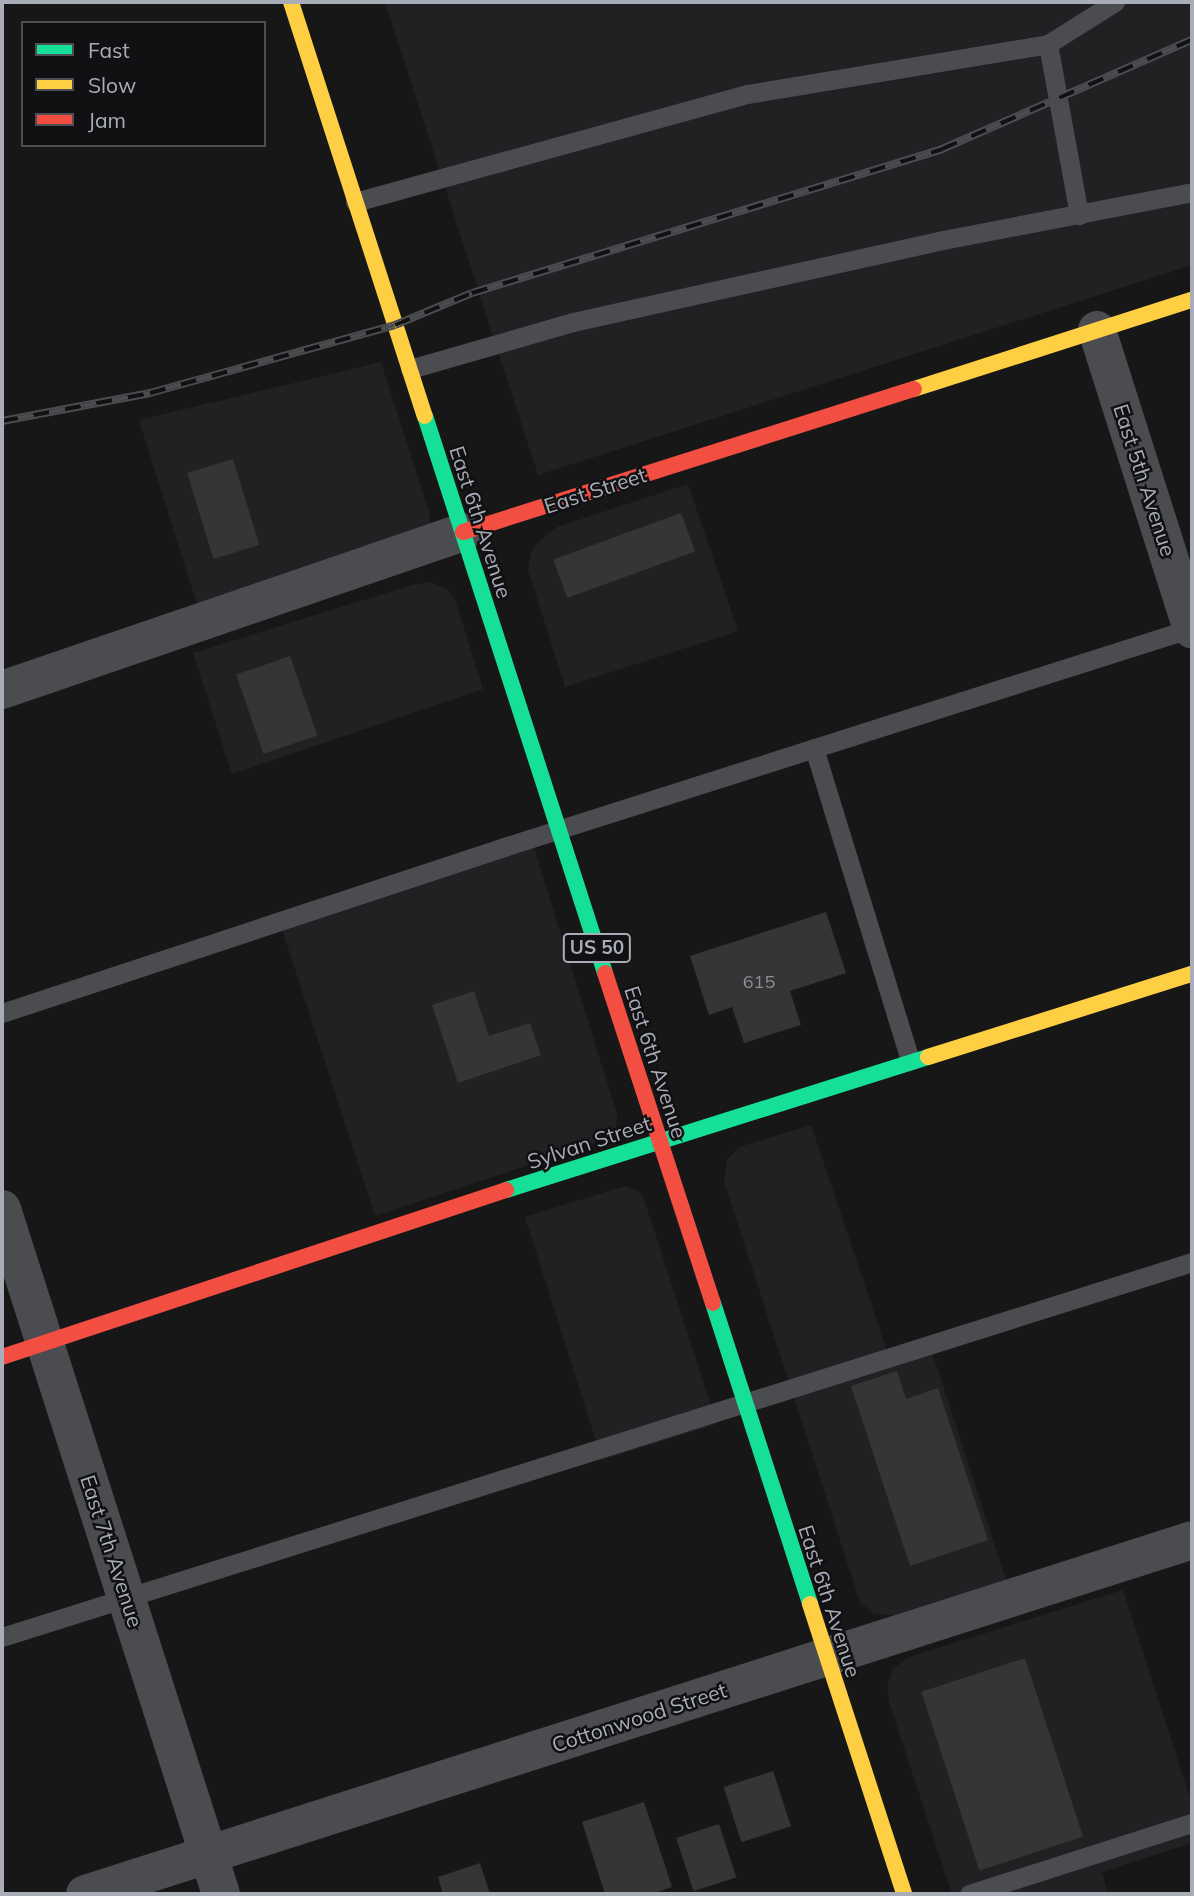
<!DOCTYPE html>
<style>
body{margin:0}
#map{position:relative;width:1194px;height:1896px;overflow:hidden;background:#171717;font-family:Mulish,sans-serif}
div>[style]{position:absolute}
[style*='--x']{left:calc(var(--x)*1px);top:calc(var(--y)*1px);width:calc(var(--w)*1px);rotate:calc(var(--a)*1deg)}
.built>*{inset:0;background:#212123}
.building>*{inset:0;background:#353536;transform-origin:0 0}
.lane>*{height:19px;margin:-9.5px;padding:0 9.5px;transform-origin:9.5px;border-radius:9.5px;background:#4b4c50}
.street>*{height:38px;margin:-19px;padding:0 19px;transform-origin:19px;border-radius:19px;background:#4b4c50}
.fast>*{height:16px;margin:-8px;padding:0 8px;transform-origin:8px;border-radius:8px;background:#16e098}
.slow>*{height:16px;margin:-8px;padding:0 8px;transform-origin:8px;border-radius:8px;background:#ffcf43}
.jam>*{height:16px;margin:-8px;padding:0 8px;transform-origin:8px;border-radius:8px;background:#f24e42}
.rail>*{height:8px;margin-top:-4px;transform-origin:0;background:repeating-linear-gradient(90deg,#111113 0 16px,#4b4c4f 0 32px);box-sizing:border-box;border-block:2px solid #4b4c4f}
span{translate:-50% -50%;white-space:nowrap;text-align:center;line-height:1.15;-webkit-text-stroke:5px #111113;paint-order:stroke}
.number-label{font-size:18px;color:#8b8f98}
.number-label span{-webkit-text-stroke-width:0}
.shield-label span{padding:2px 5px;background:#111113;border:2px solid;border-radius:5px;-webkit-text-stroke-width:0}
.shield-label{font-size:19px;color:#a8adb8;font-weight:700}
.street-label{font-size:21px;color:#a8adb8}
.frame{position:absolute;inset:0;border:4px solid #a8adb8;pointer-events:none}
.legend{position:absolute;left:21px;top:21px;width:245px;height:126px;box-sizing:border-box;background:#111113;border:2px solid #4d4f55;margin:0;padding:9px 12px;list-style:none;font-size:21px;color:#a8adb8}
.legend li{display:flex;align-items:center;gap:14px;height:35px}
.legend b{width:35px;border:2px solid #4d4f55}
</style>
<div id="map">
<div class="built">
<i style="clip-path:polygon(385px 2px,1192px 2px,1192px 265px,538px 475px)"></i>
<i style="clip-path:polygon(381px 362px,430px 515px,430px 525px,199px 611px,139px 420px)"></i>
<i style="clip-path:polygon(688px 484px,738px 631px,565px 687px,528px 570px,531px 552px,536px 544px,557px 527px)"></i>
<i style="clip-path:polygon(431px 582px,449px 591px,455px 599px,483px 689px,232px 774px,193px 653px,412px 585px)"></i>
<i style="clip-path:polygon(530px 835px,617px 1114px,616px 1131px,610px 1138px,375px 1216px,278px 917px)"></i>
<i style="clip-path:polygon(811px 1125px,892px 1366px,932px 1352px,1006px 1580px,894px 1615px,874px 1614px,860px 1602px,724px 1181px,727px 1160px,739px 1147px)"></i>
<i style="clip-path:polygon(625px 1186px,638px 1191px,644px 1199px,717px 1424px,602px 1460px,525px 1217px)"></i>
<i style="clip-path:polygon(1123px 1590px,1192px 1804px,1192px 1843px,1102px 1872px,1108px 1894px,952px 1894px,889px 1702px,887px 1688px,892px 1670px,909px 1657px)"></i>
</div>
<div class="building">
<i style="left:233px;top:459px;width:90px;height:48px;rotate:73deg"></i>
<i style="left:681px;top:513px;width:41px;height:136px;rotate:70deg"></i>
<i style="left:290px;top:656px;width:84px;height:57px;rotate:71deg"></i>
<i style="clip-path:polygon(826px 912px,846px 973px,790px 991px,801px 1025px,744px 1043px,732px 1007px,709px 1015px,690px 956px)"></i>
<i style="clip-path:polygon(474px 991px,489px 1036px,530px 1023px,541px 1055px,458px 1083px,432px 1005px)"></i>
<i style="clip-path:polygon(897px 1371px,906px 1399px,938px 1388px,988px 1540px,910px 1566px,851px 1386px)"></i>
<i style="left:1025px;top:1658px;width:188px;height:109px;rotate:72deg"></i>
<i style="left:773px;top:1771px;width:58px;height:52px;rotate:72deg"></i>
<i style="clip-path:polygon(644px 1802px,672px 1887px,651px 1894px,605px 1894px,582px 1822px)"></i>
<i style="left:719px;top:1824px;width:56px;height:45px;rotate:72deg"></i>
<i style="clip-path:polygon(480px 1863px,490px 1894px,443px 1894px,438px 1877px)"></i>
</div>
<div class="lane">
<i style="--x:1048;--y:44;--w:174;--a:79.7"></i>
<i style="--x:355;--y:202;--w:407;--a:-15.4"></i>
<i style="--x:747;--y:94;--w:305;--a:-9.4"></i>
<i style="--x:1048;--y:44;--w:79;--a:-32.1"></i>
<i style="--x:410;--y:369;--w:170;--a:-16.1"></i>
<i style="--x:573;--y:322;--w:379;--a:-12.5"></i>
<i style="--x:943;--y:240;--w:254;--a:-10.9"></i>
<i style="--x:814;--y:748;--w:327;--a:72.9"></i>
<i style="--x:2;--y:1013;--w:529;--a:-18.3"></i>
<i style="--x:504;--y:847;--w:722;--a:-17.66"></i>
<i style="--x:2;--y:1637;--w:1248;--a:-17.49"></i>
<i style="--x:969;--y:1894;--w:234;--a:-17.7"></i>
</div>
<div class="street">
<i style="--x:1097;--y:330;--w:314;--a:72.4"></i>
<i style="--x:2;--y:690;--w:487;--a:-18.9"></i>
<i style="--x:2;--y:1209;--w:719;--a:72.27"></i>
<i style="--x:85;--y:1894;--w:1162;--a:-17.73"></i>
</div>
<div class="fast">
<i style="--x:425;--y:416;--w:585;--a:72.09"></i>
<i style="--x:506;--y:1190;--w:442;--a:-17.5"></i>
<i style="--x:713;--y:1303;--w:316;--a:72.1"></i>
</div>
<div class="slow">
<i style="--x:291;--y:2;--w:435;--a:72.1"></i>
<i style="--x:914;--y:389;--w:292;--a:-17.8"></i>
<i style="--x:928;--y:1057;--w:277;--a:-17.5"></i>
<i style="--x:810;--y:1604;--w:305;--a:72"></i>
</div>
<div class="jam">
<i style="--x:463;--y:532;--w:473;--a:-17.6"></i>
<i style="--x:605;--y:973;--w:347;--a:71.9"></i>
<i style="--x:2;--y:1357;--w:531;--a:-18.33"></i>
</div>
<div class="rail">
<i style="--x:2;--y:421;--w:151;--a:-10.7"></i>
<i style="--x:150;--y:393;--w:254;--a:-15.5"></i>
<i style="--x:395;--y:325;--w:83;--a:-22.6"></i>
<i style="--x:472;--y:293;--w:492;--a:-17"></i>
<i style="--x:942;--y:149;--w:273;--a:-23.6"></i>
</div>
<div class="number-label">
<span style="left:759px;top:982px">615</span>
</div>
<div class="shield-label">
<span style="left:597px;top:948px">US 50</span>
</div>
<div class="street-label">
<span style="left:1145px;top:480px;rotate:72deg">East 5th Avenue</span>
<span style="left:595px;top:490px;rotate:-18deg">East Street</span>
<span style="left:481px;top:522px;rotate:72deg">East 6th Avenue</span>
<span style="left:656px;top:1062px;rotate:72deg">East 6th Avenue</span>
<span style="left:589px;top:1142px;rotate:-18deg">Sylvan Street</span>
<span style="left:112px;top:1551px;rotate:72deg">East 7th Avenue</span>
<span style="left:830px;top:1601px;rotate:72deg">East 6th Avenue</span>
<span style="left:639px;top:1717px;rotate:-18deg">Cottonwood Street</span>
</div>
<div class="frame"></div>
<ul class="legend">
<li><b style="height:9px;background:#16e098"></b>Fast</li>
<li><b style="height:9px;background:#ffcf43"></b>Slow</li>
<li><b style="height:9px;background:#f24e42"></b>Jam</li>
</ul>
</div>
